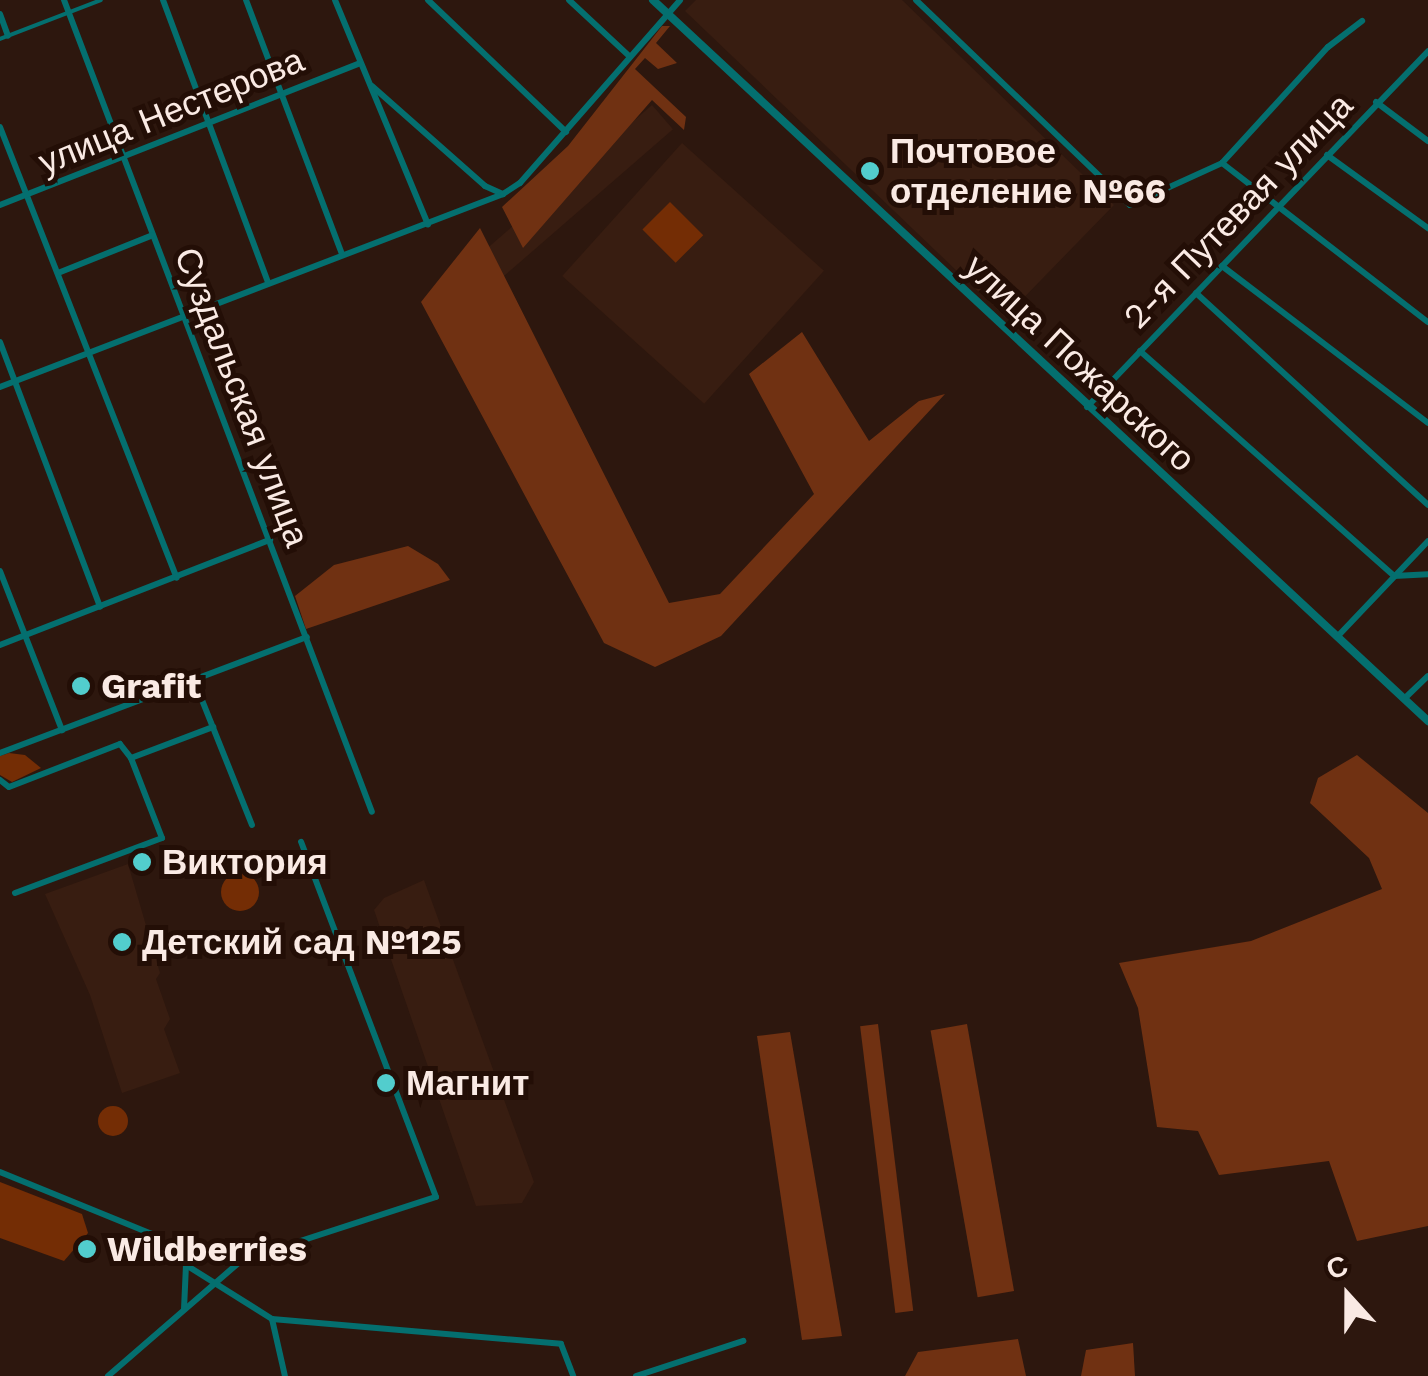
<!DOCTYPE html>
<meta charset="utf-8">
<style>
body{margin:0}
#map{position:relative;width:1428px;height:1376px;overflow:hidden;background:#2d170e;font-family:"Work Sans",sans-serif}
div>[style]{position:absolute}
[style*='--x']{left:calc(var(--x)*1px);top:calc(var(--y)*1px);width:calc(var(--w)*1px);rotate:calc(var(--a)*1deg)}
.built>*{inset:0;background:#381d11;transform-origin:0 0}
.green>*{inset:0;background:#742d05;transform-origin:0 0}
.round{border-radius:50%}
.forest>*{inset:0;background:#703112;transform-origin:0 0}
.pedestrian>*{height:4px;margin:-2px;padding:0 2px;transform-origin:2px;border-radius:2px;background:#046f6f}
.minor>*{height:6px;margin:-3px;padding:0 3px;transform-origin:3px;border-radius:3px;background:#046f6f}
.tertiary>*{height:8px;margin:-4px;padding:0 4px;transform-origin:4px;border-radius:4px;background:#046f6f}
.dots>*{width:28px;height:28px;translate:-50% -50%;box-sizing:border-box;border:5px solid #230e06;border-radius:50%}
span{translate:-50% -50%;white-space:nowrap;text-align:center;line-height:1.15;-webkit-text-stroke:10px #230e06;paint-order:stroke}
.street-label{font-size:35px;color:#faeae4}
.poi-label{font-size:35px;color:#faeae4;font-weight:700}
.left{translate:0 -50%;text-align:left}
.north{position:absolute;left:1298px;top:1246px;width:100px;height:100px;-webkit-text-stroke:8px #230e06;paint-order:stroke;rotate:339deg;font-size:28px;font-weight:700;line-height:40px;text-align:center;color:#faeae4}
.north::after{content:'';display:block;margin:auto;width:35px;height:45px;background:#faeae4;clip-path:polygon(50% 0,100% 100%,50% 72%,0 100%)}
</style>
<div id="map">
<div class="built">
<i style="clip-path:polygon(696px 0,902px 0,1114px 205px,1005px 317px,685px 11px)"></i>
<i style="left:652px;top:105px;width:32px;height:227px;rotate:49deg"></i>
<i style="left:682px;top:143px;width:191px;height:179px;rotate:42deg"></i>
<i style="clip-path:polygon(128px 864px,160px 973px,156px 979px,170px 1019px,164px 1029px,180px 1073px,122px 1093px,90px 995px,45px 894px)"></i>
<i style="clip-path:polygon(424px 880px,534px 1182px,522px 1203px,476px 1206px,374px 910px,384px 898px)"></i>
</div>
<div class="green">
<i style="left:670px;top:202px;width:47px;height:39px;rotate:45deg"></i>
<i style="clip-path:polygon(9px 753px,25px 755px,41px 768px,12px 782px,0 775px,0 756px)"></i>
<i class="round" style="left:221px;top:873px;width:38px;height:38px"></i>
<i class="round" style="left:98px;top:1106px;width:30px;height:30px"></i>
<i style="clip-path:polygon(0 1182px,82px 1214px,88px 1233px,64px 1261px,0 1238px)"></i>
</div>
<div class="forest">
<i style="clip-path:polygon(662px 26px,670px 26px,656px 43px,677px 63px,658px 69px,645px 58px,635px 69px,686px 117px,684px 130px,652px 100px,523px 248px,502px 207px,568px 146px)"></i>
<i style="clip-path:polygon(480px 228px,669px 603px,720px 594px,814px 494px,749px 374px,802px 332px,869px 441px,919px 401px,945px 394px,721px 636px,655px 667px,604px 643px,421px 302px)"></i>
<i style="clip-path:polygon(408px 546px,438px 564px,450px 580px,306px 629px,295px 596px,334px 565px)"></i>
<i style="clip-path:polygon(1357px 755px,1428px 813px,1428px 1226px,1357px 1241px,1329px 1161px,1219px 1175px,1198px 1131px,1157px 1127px,1138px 1008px,1119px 963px,1251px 941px,1382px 889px,1369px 858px,1310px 803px,1318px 778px)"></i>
<i style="left:878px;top:1024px;width:289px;height:18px;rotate:83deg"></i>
<i style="left:967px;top:1024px;width:271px;height:37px;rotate:80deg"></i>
<i style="clip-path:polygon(790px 1032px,842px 1336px,802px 1340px,757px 1036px)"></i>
<i style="clip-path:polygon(1018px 1339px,1026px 1376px,905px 1376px,918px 1352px)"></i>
<i style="clip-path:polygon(1133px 1343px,1135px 1376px,1081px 1376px,1086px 1350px)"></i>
</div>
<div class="pedestrian">
<i style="--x:0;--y:39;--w:108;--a:-21.1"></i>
</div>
<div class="minor">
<i style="--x:64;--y:0;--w:868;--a:69.23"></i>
<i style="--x:163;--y:0;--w:302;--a:69.6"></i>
<i style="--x:246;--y:0;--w:272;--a:69.3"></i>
<i style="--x:335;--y:0;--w:243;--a:67.5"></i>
<i style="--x:428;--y:0;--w:191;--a:43.7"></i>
<i style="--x:569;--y:0;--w:82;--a:43"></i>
<i style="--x:916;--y:0;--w:296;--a:43.8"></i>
<i style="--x:1130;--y:205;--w:101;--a:-24.5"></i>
<i style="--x:1222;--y:163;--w:157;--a:-47.6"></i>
<i style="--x:1328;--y:47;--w:43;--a:-37.4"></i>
<i style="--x:0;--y:14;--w:23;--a:70"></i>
<i style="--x:372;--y:86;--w:151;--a:41.5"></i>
<i style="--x:485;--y:186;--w:20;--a:24"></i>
<i style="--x:1376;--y:102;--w:65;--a:36.9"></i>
<i style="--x:0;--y:127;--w:484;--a:68.6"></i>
<i style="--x:1327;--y:155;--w:125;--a:35.9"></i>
<i style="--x:1222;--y:163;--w:260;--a:37.7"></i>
<i style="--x:0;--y:205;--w:387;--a:-21.5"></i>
<i style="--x:1222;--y:266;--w:259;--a:37.3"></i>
<i style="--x:58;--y:273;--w:102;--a:-21.8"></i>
<i style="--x:1196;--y:293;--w:314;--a:42.4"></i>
<i style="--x:0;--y:342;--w:283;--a:69.3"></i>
<i style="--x:1140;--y:351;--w:339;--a:41.5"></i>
<i style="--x:1394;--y:576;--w:34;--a:-3"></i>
<i style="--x:0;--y:387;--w:539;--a:-20.99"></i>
<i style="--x:503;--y:194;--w:20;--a:-33"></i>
<i style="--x:520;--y:183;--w:243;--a:-48.8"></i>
<i style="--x:1087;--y:407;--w:493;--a:-46.2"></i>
<i style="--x:0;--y:571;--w:171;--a:68.7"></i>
<i style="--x:1337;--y:637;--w:132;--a:-46.5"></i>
<i style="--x:0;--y:645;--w:290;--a:-21.3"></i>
<i style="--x:194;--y:680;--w:156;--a:68.2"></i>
<i style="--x:1404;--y:699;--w:33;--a:-44"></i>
<i style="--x:0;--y:753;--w:328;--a:-20.7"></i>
<i style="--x:0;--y:780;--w:11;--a:38"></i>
<i style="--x:9;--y:787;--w:119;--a:-21.2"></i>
<i style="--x:120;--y:744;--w:18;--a:52"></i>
<i style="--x:15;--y:893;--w:157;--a:-20.5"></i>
<i style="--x:162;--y:838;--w:86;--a:-111.2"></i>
<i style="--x:131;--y:758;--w:88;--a:-20.7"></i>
<i style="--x:0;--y:1172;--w:164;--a:22.2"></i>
<i style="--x:152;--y:1234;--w:46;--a:42.4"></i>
<i style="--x:186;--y:1265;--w:102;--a:32.1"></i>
<i style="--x:272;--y:1319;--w:290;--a:4.9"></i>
<i style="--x:561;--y:1344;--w:34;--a:69"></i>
<i style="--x:184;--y:1309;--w:44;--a:-87.4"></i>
<i style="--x:272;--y:1319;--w:58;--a:77.2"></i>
<i style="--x:108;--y:1376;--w:177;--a:-40.9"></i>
<i style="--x:242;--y:1260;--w:204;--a:-18"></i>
<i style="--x:436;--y:1197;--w:380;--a:-110.8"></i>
<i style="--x:636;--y:1376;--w:113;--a:-18.1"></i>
</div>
<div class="tertiary">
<i style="--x:653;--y:0;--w:1059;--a:42.93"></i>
</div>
<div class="dots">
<i style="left:870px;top:171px;background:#52cdcd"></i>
<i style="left:81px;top:686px;background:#52cdcd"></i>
<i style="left:142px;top:862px;background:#52cdcd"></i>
<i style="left:122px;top:942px;background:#52cdcd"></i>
<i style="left:386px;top:1083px;background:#52cdcd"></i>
<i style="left:87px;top:1249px;background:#52cdcd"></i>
</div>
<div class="street-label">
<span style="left:171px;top:111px;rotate:-22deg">улица Нестерова</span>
<span style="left:1238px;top:211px;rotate:-46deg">2-я Путевая улица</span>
<span style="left:1080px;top:363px;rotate:43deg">улица Пожарского</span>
<span style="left:242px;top:397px;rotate:69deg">Суздальская улица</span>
</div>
<div class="poi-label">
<span class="left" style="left:890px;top:171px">Почтовое<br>отделение №66</span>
<span class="left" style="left:101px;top:686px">Grafit</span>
<span class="left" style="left:162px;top:862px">Виктория</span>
<span class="left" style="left:142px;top:942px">Детский сад №125</span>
<span class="left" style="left:406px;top:1083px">Магнит</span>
<span class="left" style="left:107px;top:1249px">Wildberries</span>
</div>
<div class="north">С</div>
</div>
